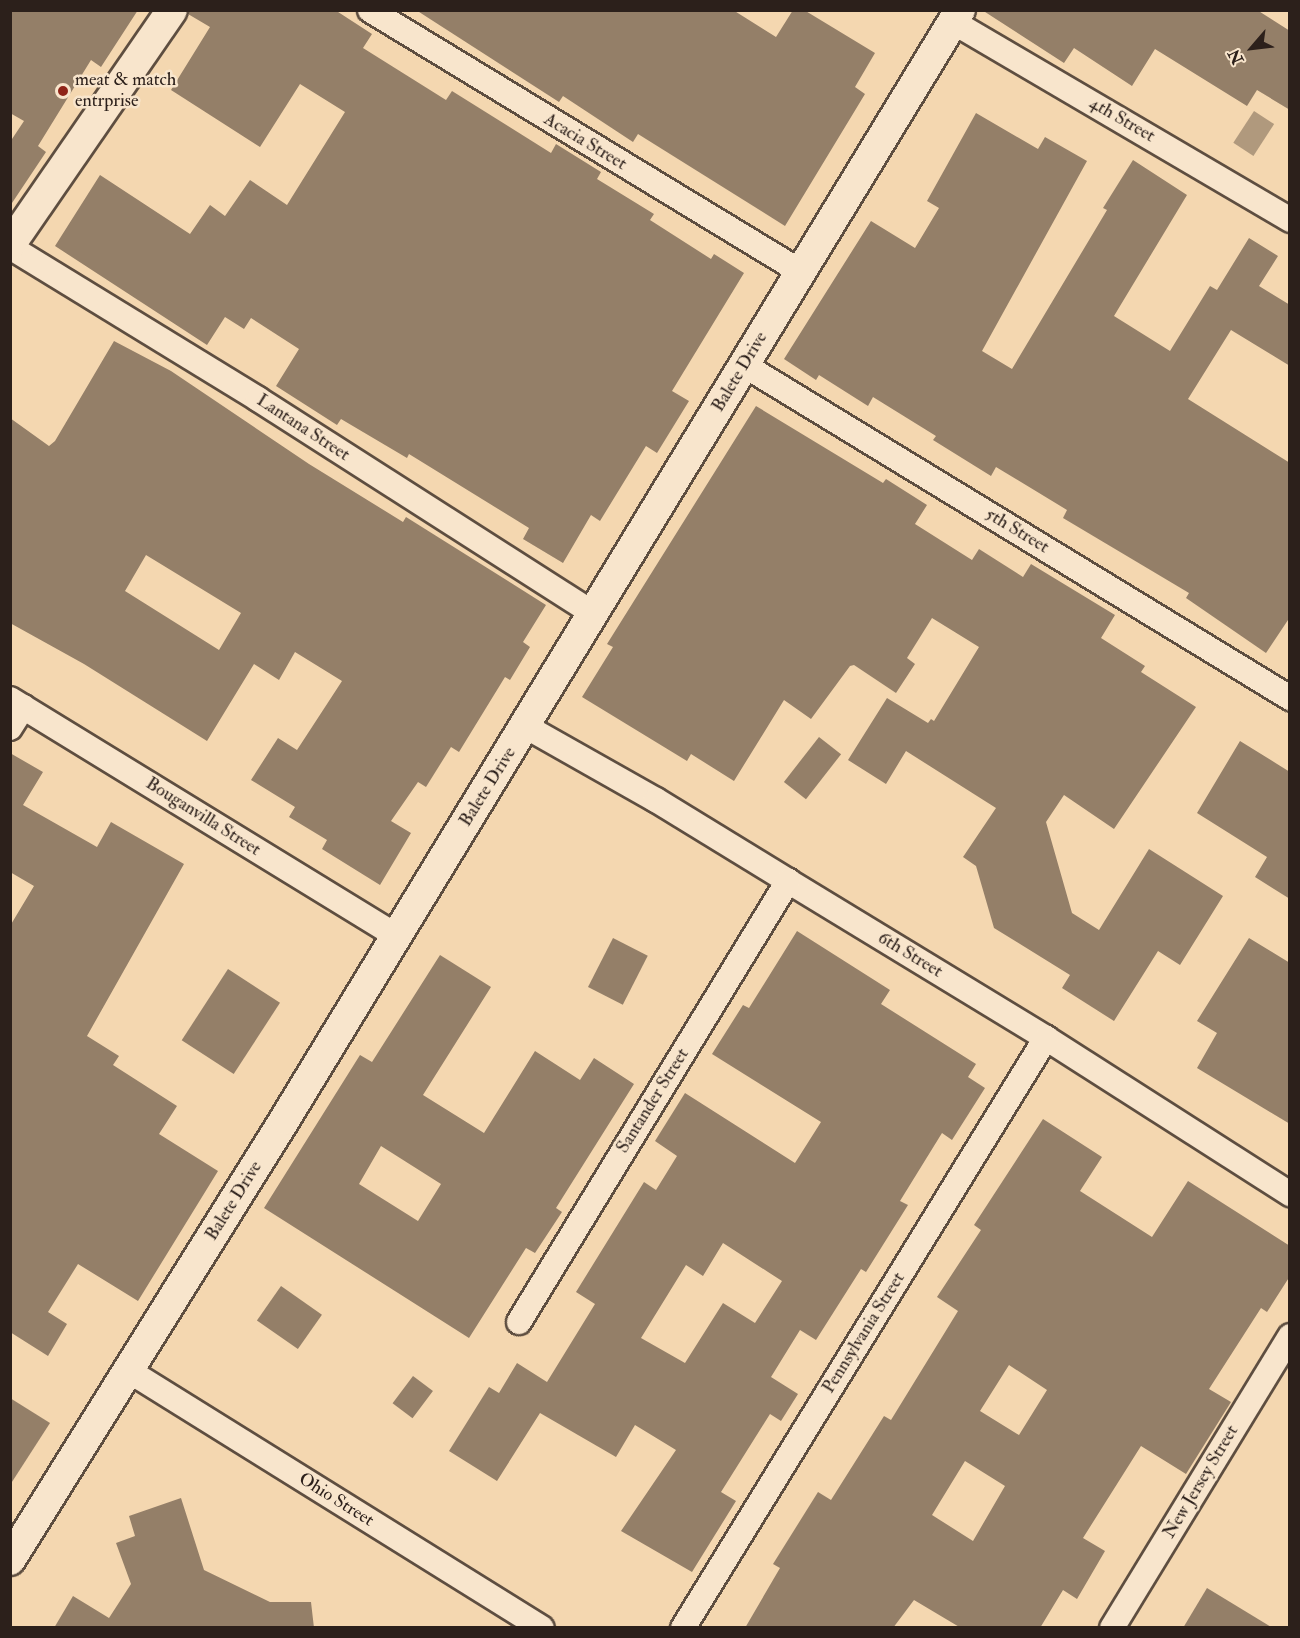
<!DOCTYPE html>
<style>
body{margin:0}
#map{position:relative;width:1300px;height:1638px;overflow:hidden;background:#f4d7b0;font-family:"IM FELL Double Pica",serif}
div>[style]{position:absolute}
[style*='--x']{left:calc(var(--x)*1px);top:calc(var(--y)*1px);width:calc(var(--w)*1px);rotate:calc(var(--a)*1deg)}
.water>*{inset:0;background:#b0997d;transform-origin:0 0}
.building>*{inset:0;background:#947f68;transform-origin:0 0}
.roads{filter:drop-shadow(2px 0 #5e4e40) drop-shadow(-2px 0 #5e4e40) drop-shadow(0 2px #5e4e40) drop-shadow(0 -2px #5e4e40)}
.minor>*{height:24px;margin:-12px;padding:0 12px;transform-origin:12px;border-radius:12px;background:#f8e5cc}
.tertiary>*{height:30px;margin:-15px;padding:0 15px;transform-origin:15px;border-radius:15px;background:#f8e5cc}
.dots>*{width:16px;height:16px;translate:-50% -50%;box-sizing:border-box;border:3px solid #f8e5cc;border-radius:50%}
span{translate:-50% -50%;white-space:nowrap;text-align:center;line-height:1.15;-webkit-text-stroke:5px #f8e5cc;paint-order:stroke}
.poi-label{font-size:18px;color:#2c201b}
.left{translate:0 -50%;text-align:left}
.street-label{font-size:18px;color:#2c201b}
.frame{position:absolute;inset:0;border:12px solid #2c201b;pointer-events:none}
.north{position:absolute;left:1222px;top:18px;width:60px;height:60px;-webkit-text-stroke:4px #f8e5cc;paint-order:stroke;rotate:242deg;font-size:16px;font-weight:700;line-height:24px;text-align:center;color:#2c201b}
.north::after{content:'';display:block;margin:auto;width:21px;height:27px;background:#2c201b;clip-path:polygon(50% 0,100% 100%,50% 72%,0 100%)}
</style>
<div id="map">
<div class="water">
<i style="left:1254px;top:111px;width:24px;height:38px;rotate:33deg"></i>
</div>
<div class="building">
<i style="clip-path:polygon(10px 10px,138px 10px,101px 67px,91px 60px,38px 146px,46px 152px,10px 206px,10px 142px,24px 121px,10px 113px)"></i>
<i style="clip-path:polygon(189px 10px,335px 10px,372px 34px,363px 48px,446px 100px,452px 91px,551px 153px,556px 144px,601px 172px,597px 179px,654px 214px,650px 220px,711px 259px,714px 254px,744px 273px,672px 391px,689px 401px,657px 453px,646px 446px,600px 521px,591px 515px,563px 563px,523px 539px,529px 528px,409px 454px,407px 458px,341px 419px,337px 425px,276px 386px,299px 349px,251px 318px,244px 329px,225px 317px,207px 345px,55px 246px,100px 175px,190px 234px,210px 205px,225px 216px,250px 180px,287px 205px,345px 112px,300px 84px,260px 147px,171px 90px,210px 27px,188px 14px)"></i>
<i style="clip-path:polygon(416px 10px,733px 10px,776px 37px,793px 10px,804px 10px,875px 53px,855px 87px,865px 94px,785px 226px,638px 134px,633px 142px,563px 96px,559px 102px)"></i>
<i style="clip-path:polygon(982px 10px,1257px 10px,1290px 31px,1290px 110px,1257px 90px,1247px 106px,1155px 49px,1132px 86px,1074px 48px,1064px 63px)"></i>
<i style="clip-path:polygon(976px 113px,1038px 149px,1045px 137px,1087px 161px,982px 351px,1012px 369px,1107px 210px,1103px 208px,1133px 160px,1187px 195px,1114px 316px,1170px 351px,1210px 286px,1217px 290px,1249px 238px,1278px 256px,1259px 286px,1290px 305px,1290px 366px,1231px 330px,1188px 399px,1290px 463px,1290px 617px,1266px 653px,1186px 598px,1189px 593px,1063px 518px,1067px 510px,996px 467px,991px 476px,933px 440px,936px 436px,873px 397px,868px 406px,819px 375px,816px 380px,784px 359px,871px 221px,915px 248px,939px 208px,927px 201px)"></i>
<i style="clip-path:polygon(evenodd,114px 341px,171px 371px,309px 464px,403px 522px,406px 517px,546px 605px,523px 642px,530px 647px,510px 680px,505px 677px,459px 752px,451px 747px,426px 787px,418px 782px,391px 821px,411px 833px,380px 885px,322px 849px,327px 840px,289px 817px,295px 807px,251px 780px,278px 738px,297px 750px,342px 681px,295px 652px,279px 680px,254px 664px,207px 741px,84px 664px,10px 623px,10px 418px,49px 446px,55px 441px,114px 341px,146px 555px,241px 613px,219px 650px,125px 591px,146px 555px)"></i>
<i style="clip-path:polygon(756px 406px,883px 483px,886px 479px,927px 505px,915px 524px,972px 560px,979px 549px,1023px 577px,1031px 564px,1115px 615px,1101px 638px,1145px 666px,1141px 672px,1196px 707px,1114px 829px,1064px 795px,1046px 822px,1072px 913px,1099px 930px,1149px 849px,1223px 896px,1180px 965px,1158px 951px,1114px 1021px,1062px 988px,1070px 975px,994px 928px,976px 866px,963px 857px,996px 808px,906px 751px,886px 784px,848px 760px,887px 698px,928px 723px,931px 719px,934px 721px,979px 647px,932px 618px,907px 658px,915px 664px,896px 693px,854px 665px,850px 666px,811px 719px,784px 700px,734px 781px,691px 754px,687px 761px,582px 697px,613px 647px,607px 644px)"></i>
<i style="left:819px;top:737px;width:28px;height:57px;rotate:38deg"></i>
<i style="clip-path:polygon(1240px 741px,1290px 772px,1290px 899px,1255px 877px,1267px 857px,1197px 813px)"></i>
<i style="clip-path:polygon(10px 753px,43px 772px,23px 805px,97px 847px,111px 822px,184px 864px,87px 1036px,119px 1056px,113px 1065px,177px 1106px,159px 1134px,218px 1171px,138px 1301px,78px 1264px,48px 1312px,67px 1324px,48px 1356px,10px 1332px,10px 926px,34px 886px,10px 872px)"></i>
<i style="clip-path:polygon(evenodd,797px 931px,890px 990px,881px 1004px,976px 1064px,968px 1077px,985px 1088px,952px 1140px,942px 1133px,900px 1201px,908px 1205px,866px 1272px,861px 1269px,816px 1340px,800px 1330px,771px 1377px,798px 1394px,781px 1421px,770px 1414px,721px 1492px,736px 1501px,692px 1572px,621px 1531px,676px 1450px,635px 1425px,616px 1457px,540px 1413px,497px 1481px,449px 1451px,489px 1387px,499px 1393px,517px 1363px,547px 1382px,595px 1304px,576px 1292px,644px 1182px,656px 1190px,677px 1156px,655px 1141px,685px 1093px,795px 1163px,821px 1122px,712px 1054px,743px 1005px,749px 1008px,797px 931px,723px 1243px,782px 1281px,755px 1323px,723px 1303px,685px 1363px,641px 1338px,686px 1265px,703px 1276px,723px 1243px)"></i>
<i style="left:613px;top:938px;width:39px;height:55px;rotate:27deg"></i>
<i style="clip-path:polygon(1249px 938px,1290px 963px,1290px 1124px,1197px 1068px,1217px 1033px,1197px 1021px)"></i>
<i style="clip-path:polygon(evenodd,440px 955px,491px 987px,423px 1095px,484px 1133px,535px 1051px,580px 1080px,594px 1058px,634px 1084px,556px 1208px,562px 1212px,535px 1253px,526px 1248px,469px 1338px,264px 1208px,360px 1055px,372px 1062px,440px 955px,381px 1146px,441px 1184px,418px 1221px,359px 1184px,381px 1146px)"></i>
<i style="left:228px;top:969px;width:62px;height:85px;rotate:33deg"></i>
<i style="clip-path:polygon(evenodd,1043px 1119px,1102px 1157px,1080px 1191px,1152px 1237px,1188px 1181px,1290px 1246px,1290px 1276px,1267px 1312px,1261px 1308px,1209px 1389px,1231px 1402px,1186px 1474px,1141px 1446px,1083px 1538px,1105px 1551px,1077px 1599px,1063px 1590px,1040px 1628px,961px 1628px,914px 1600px,893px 1628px,745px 1628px,780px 1568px,773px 1564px,818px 1492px,831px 1500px,884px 1416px,891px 1420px,958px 1311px,937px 1297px,981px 1230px,974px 1225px,1043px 1119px,1009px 1365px,1047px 1390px,1019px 1435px,980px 1411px,1009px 1365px,1043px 1119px,965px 1461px,1005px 1486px,973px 1541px,932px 1515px,965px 1461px)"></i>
<i style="left:281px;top:1286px;width:50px;height:42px;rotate:35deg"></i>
<i style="left:413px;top:1376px;width:25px;height:34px;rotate:37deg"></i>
<i style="clip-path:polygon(10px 1398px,50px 1423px,10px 1485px)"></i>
<i style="clip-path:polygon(181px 1498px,204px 1570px,270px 1602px,311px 1602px,314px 1628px,54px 1628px,73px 1596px,109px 1618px,131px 1584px,116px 1543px,135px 1536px,129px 1516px)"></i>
<i style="clip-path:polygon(1207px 1588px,1273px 1628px,1183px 1628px)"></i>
</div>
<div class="roads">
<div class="minor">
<i style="--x:370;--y:10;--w:504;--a:31.29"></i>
<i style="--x:953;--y:22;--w:391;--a:30.4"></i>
<i style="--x:10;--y:247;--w:291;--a:31.5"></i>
<i style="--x:258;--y:399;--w:397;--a:32.6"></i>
<i style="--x:744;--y:365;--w:640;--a:31.38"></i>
<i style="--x:10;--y:699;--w:453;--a:31.5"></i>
<i style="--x:525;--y:726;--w:150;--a:29.5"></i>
<i style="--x:656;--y:800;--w:155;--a:31.5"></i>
<i style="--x:788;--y:881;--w:302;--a:31.3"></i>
<i style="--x:1046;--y:1038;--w:290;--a:32.6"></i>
<i style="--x:10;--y:728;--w:25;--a:-58"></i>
<i style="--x:519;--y:1322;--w:517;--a:-58.62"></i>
<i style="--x:129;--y:1371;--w:486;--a:31.9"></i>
<i style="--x:683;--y:1628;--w:693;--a:-58.4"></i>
<i style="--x:1112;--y:1628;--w:342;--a:-58.6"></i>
</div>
<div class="tertiary">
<i style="--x:10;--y:245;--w:285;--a:-55.4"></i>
<i style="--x:10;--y:1560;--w:520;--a:-58.05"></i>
<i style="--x:285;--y:1119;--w:1298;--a:-58.67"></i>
</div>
</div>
<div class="dots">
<i style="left:63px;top:91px;background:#8f2418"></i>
</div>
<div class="poi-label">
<span class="left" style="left:75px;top:91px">meat &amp; match<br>entrprise</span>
</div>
<div class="street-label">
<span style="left:1122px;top:120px;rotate:30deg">4th Street</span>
<span style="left:585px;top:142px;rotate:31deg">Acacia Street</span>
<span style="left:740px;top:372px;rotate:-59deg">Balete Drive</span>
<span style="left:303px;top:428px;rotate:33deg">Lantana Street</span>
<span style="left:1017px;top:531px;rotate:31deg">5th Street</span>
<span style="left:488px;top:787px;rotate:-58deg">Balete Drive</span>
<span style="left:203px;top:817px;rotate:32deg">Bouganvilla Street</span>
<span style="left:910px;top:955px;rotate:31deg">6th Street</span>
<span style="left:653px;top:1101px;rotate:-58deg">Santander Street</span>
<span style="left:234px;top:1201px;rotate:-58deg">Balete Drive</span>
<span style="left:864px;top:1333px;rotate:-58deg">Pennsylvania Street</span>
<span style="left:1201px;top:1482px;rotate:-59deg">New Jersey Street</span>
<span style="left:336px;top:1500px;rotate:32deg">Ohio Street</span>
</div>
<div class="frame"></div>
<div class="north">N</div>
</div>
